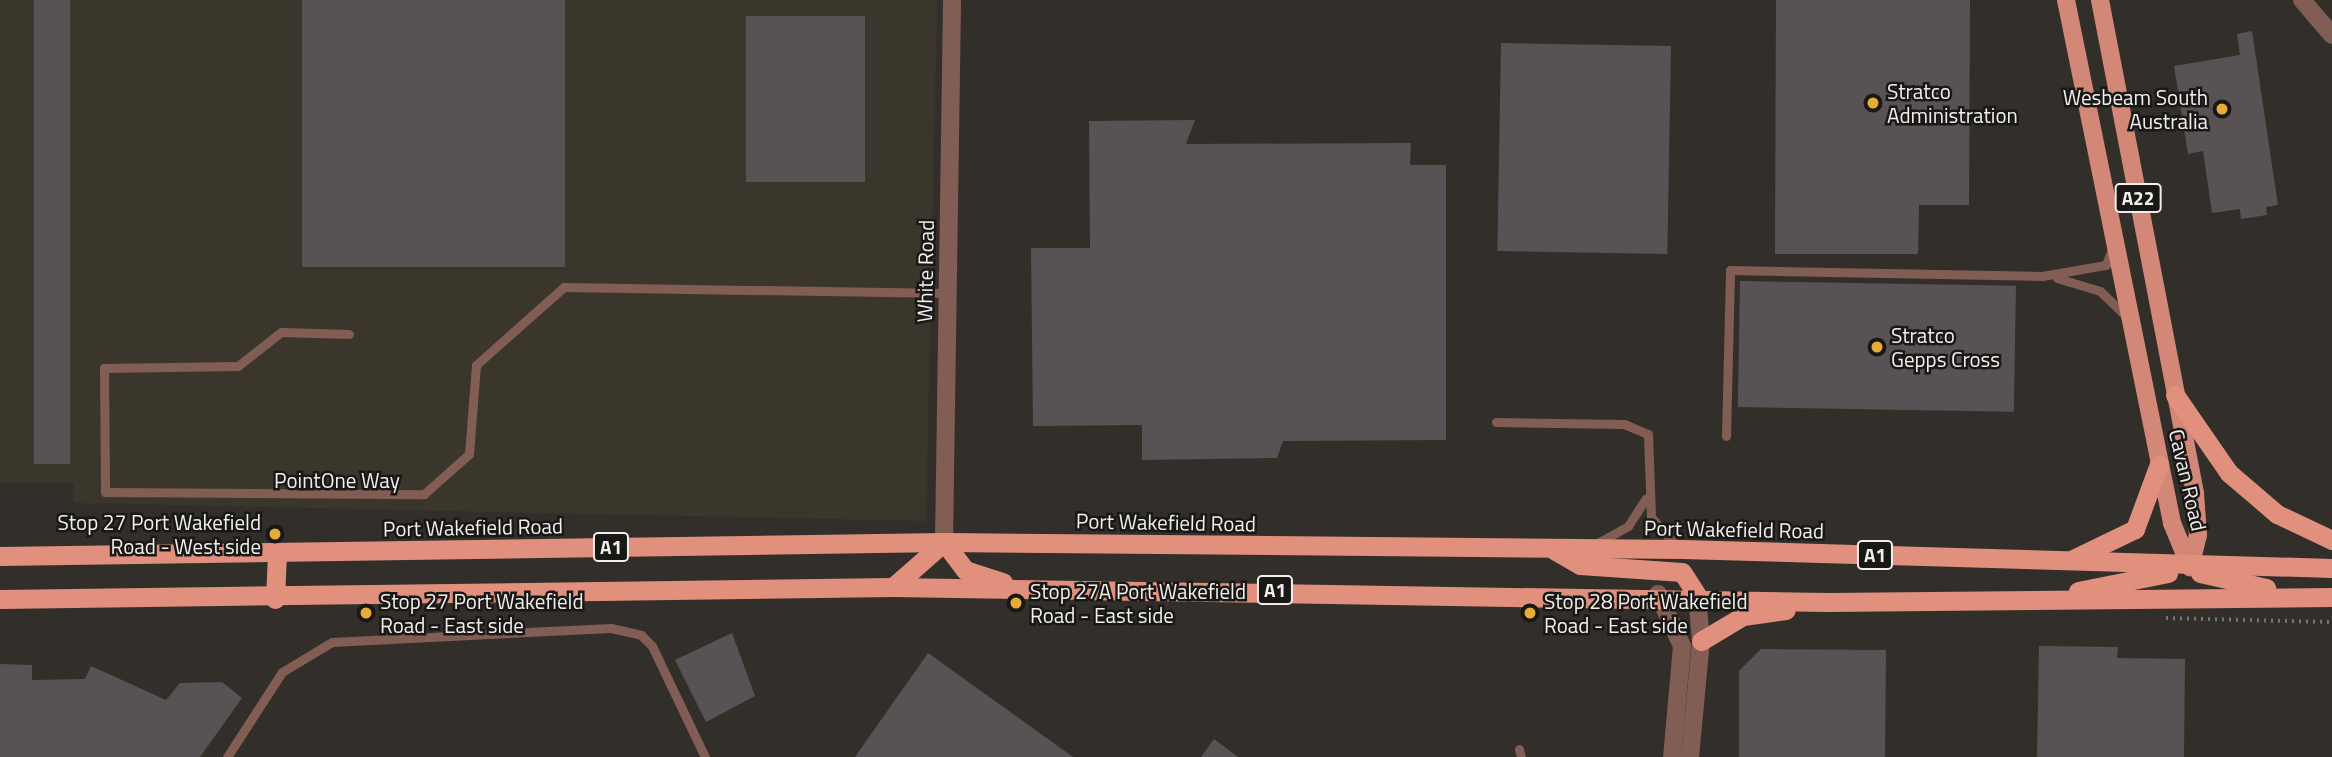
<!DOCTYPE html>
<style>
body{margin:0}
#map{position:relative;width:2332px;height:757px;overflow:hidden;background:#322f2b;font-family:"Titillium Web",sans-serif}
div>[style]{position:absolute}
[style*='--x']{left:calc(var(--x)*1px);top:calc(var(--y)*1px);width:calc(var(--w)*1px);rotate:calc(var(--a)*1deg)}
.built>*{inset:0;background:#3b362c}
.building>*{inset:0;background:#585255;transform-origin:0 0}
.path>*{height:3.5px;margin-top:-1.75px;transform-origin:0;background:repeating-linear-gradient(90deg,#767470 0 2px,transparent 0 7px)}
.service>*{height:9px;margin:-4.5px;padding:0 4.5px;transform-origin:4.5px;border-radius:4.5px;background:#825d54}
.minor>*{height:18px;margin:-9px;padding:0 9px;transform-origin:9px;border-radius:9px;background:#825d54}
.primary>*{height:18px;margin:-9px;padding:0 9px;transform-origin:9px;border-radius:9px;background:#d28777}
.trunk>*{height:19px;margin:-9.5px;padding:0 9.5px;transform-origin:9.5px;border-radius:9.5px;background:#e2907e}
.dots>*{width:19px;height:19px;translate:-50% -50%;box-sizing:border-box;border:4px solid #191816;border-radius:50%}
span{translate:-50% -50%;white-space:nowrap;text-align:center;line-height:1.15;-webkit-text-stroke:5px #191816;paint-order:stroke}
.shield-label span{padding:2px 5px;background:#191816;border:2px solid;border-radius:5px;-webkit-text-stroke-width:0}
.shield-label{font-size:19px;color:#f0efec;font-weight:700}
.poi-label{font-size:21px;color:#f0efec}
.left{translate:0 -50%;text-align:left}
.right{translate:-100% -50%;text-align:right}
.street-label{font-size:21px;color:#f0efec}
</style>
<div id="map">
<div class="built">
<i style="clip-path:polygon(0 0,937px 0,926px 521px,73px 503px,74px 483px,0 483px)"></i>
</div>
<div class="building">
<i style="left:34px;top:0;width:36px;height:464px"></i>
<i style="left:302px;top:0;width:263px;height:267px"></i>
<i style="clip-path:polygon(1776px 0,1970px 0,1969px 205px,1919px 205px,1918px 254px,1775px 254px)"></i>
<i style="left:746px;top:16px;width:119px;height:166px"></i>
<i style="clip-path:polygon(2252px 31px,2278px 205px,2266px 207px,2267px 215px,2241px 219px,2240px 209px,2212px 213px,2203px 151px,2188px 154px,2174px 66px,2240px 55px,2237px 34px)"></i>
<i style="left:1501px;top:43px;width:170px;height:208px;rotate:1deg"></i>
<i style="clip-path:polygon(1195px 120px,1186px 144px,1411px 143px,1410px 165px,1446px 165px,1446px 440px,1283px 441px,1277px 458px,1142px 460px,1142px 425px,1033px 426px,1031px 248px,1090px 248px,1089px 121px)"></i>
<i style="left:1740px;top:281px;width:276px;height:126px;rotate:1deg"></i>
<i style="clip-path:polygon(732px 633px,755px 696px,706px 722px,675px 660px)"></i>
<i style="clip-path:polygon(2039px 646px,2118px 647px,2117px 658px,2185px 659px,2184px 757px,2037px 757px)"></i>
<i style="clip-path:polygon(1761px 649px,1886px 650px,1885px 757px,1739px 757px,1739px 671px)"></i>
<i style="clip-path:polygon(928px 653px,1073px 757px,855px 757px)"></i>
<i style="clip-path:polygon(0 664px,32px 665px,32px 680px,85px 679px,91px 666px,166px 700px,180px 683px,222px 682px,242px 698px,200px 757px,0 757px)"></i>
<i style="clip-path:polygon(1214px 739px,1238px 757px,1201px 757px)"></i>
</div>
<div class="path">
<i style="--x:2166;--y:618;--w:166;--a:1.4"></i>
</div>
<div class="service">
<i style="--x:2057;--y:278;--w:45;--a:16.8"></i>
<i style="--x:2100;--y:291;--w:39;--a:44"></i>
<i style="--x:349;--y:334;--w:68;--a:-178.3"></i>
<i style="--x:281;--y:332;--w:55;--a:141.7"></i>
<i style="--x:238;--y:366;--w:134;--a:179.1"></i>
<i style="--x:104;--y:368;--w:124;--a:89.5"></i>
<i style="--x:105;--y:492;--w:319;--a:0.4"></i>
<i style="--x:424;--y:494;--w:60;--a:-41.6"></i>
<i style="--x:469;--y:454;--w:89;--a:-85.5"></i>
<i style="--x:476;--y:365;--w:118;--a:-41.6"></i>
<i style="--x:564;--y:287;--w:383;--a:0.9"></i>
<i style="--x:1496;--y:422;--w:128;--a:0.9"></i>
<i style="--x:1624;--y:424;--w:26;--a:23"></i>
<i style="--x:1648;--y:434;--w:83;--a:87.9"></i>
<i style="--x:1651;--y:517;--w:37;--a:49"></i>
<i style="--x:1726;--y:436;--w:166;--a:-88.6"></i>
<i style="--x:1730;--y:270;--w:312;--a:1.1"></i>
<i style="--x:2042;--y:276;--w:65;--a:-9.8"></i>
<i style="--x:2106;--y:265;--w:20;--a:-70"></i>
<i style="--x:1594;--y:545;--w:39;--a:-29"></i>
<i style="--x:1628;--y:526;--w:33;--a:-57"></i>
<i style="--x:1519;--y:749;--w:8;--a:76"></i>
<i style="--x:227;--y:757;--w:101;--a:-57.1"></i>
<i style="--x:282;--y:672;--w:58;--a:-31"></i>
<i style="--x:332;--y:642;--w:279;--a:-2.9"></i>
<i style="--x:611;--y:628;--w:31;--a:13"></i>
<i style="--x:641;--y:635;--w:16;--a:45"></i>
<i style="--x:652;--y:646;--w:123;--a:64.5"></i>
</div>
<div class="minor">
<i style="--x:2302;--y:0;--w:46;--a:49.4"></i>
<i style="--x:944;--y:542;--w:542;--a:-89.15"></i>
<i style="--x:1658;--y:594;--w:57;--a:65.2"></i>
<i style="--x:1682;--y:646;--w:111;--a:95.1"></i>
<i style="--x:1690;--y:757;--w:117;--a:-84.6"></i>
<i style="--x:1701;--y:641;--w:46;--a:-95"></i>
</div>
<div class="primary">
<i style="--x:2066;--y:0;--w:534;--a:78.54"></i>
<i style="--x:2172;--y:523;--w:48;--a:67.8"></i>
<i style="--x:2100;--y:0;--w:502;--a:79.09"></i>
<i style="--x:2195;--y:493;--w:42;--a:85.9"></i>
<i style="--x:2198;--y:535;--w:33;--a:104"></i>
</div>
<div class="trunk">
<i style="--x:2175;--y:395;--w:95;--a:55.3"></i>
<i style="--x:2229;--y:473;--w:63;--a:40.5"></i>
<i style="--x:2277;--y:514;--w:61;--a:25.3"></i>
<i style="--x:944;--y:542;--w:35;--a:53"></i>
<i style="--x:965;--y:570;--w:40;--a:18"></i>
<i style="--x:1554;--y:550;--w:30;--a:30"></i>
<i style="--x:1580;--y:565;--w:102;--a:3.9"></i>
<i style="--x:1682;--y:572;--w:27;--a:57"></i>
<i style="--x:0;--y:556;--w:944;--a:-0.85"></i>
<i style="--x:944;--y:542;--w:738;--a:0.54"></i>
<i style="--x:1682;--y:549;--w:650;--a:1.67"></i>
<i style="--x:2073;--y:559;--w:69;--a:-25.8"></i>
<i style="--x:2135;--y:529;--w:69;--a:-69.7"></i>
<i style="--x:2200;--y:573;--w:68;--a:12.8"></i>
<i style="--x:893;--y:587;--w:68;--a:-41.4"></i>
<i style="--x:2078;--y:591;--w:92;--a:-11.3"></i>
<i style="--x:0;--y:599;--w:893;--a:-0.77"></i>
<i style="--x:893;--y:587;--w:935;--a:0.92"></i>
<i style="--x:1828;--y:602;--w:504;--a:-0.57"></i>
<i style="--x:275;--y:599;--w:46;--a:-87.5"></i>
<i style="--x:1701;--y:641;--w:49;--a:-30.8"></i>
<i style="--x:1743;--y:616;--w:43;--a:-7.9"></i>
</div>
<div class="dots">
<i style="left:1873px;top:103px;background:#e7ac37"></i>
<i style="left:2222px;top:109px;background:#e7ac37"></i>
<i style="left:1877px;top:347px;background:#e7ac37"></i>
<i style="left:275px;top:534px;background:#e7ac37"></i>
<i style="left:1016px;top:603px;background:#e7ac37"></i>
<i style="left:366px;top:613px;background:#e7ac37"></i>
<i style="left:1530px;top:613px;background:#e7ac37"></i>
</div>
<div class="shield-label">
<span style="left:2138px;top:198px">A22</span>
<span style="left:611px;top:547px">A1</span>
<span style="left:1875px;top:555px">A1</span>
<span style="left:1275px;top:590px">A1</span>
</div>
<div class="poi-label">
<span class="left" style="left:1887px;top:103px">Stratco<br>Administration</span>
<span class="right" style="left:2208px;top:109px">Wesbeam South<br>Australia</span>
<span class="left" style="left:1891px;top:347px">Stratco<br>Gepps Cross</span>
<span class="right" style="left:261px;top:534px">Stop 27 Port Wakefield<br>Road - West side</span>
<span class="left" style="left:1030px;top:603px">Stop 27A Port Wakefield<br>Road - East side</span>
<span class="left" style="left:380px;top:613px">Stop 27 Port Wakefield<br>Road - East side</span>
<span class="left" style="left:1544px;top:613px">Stop 28 Port Wakefield<br>Road - East side</span>
</div>
<div class="street-label">
<span style="left:925px;top:271px;rotate:-89deg">White Road</span>
<span style="left:337px;top:480px">PointOne Way</span>
<span style="left:2188px;top:480px;rotate:77deg">Cavan Road</span>
<span style="left:1166px;top:522px;rotate:1deg">Port Wakefield Road</span>
<span style="left:473px;top:527px;rotate:-1deg">Port Wakefield Road</span>
<span style="left:1734px;top:529px;rotate:1deg">Port Wakefield Road</span>
</div>
</div>
